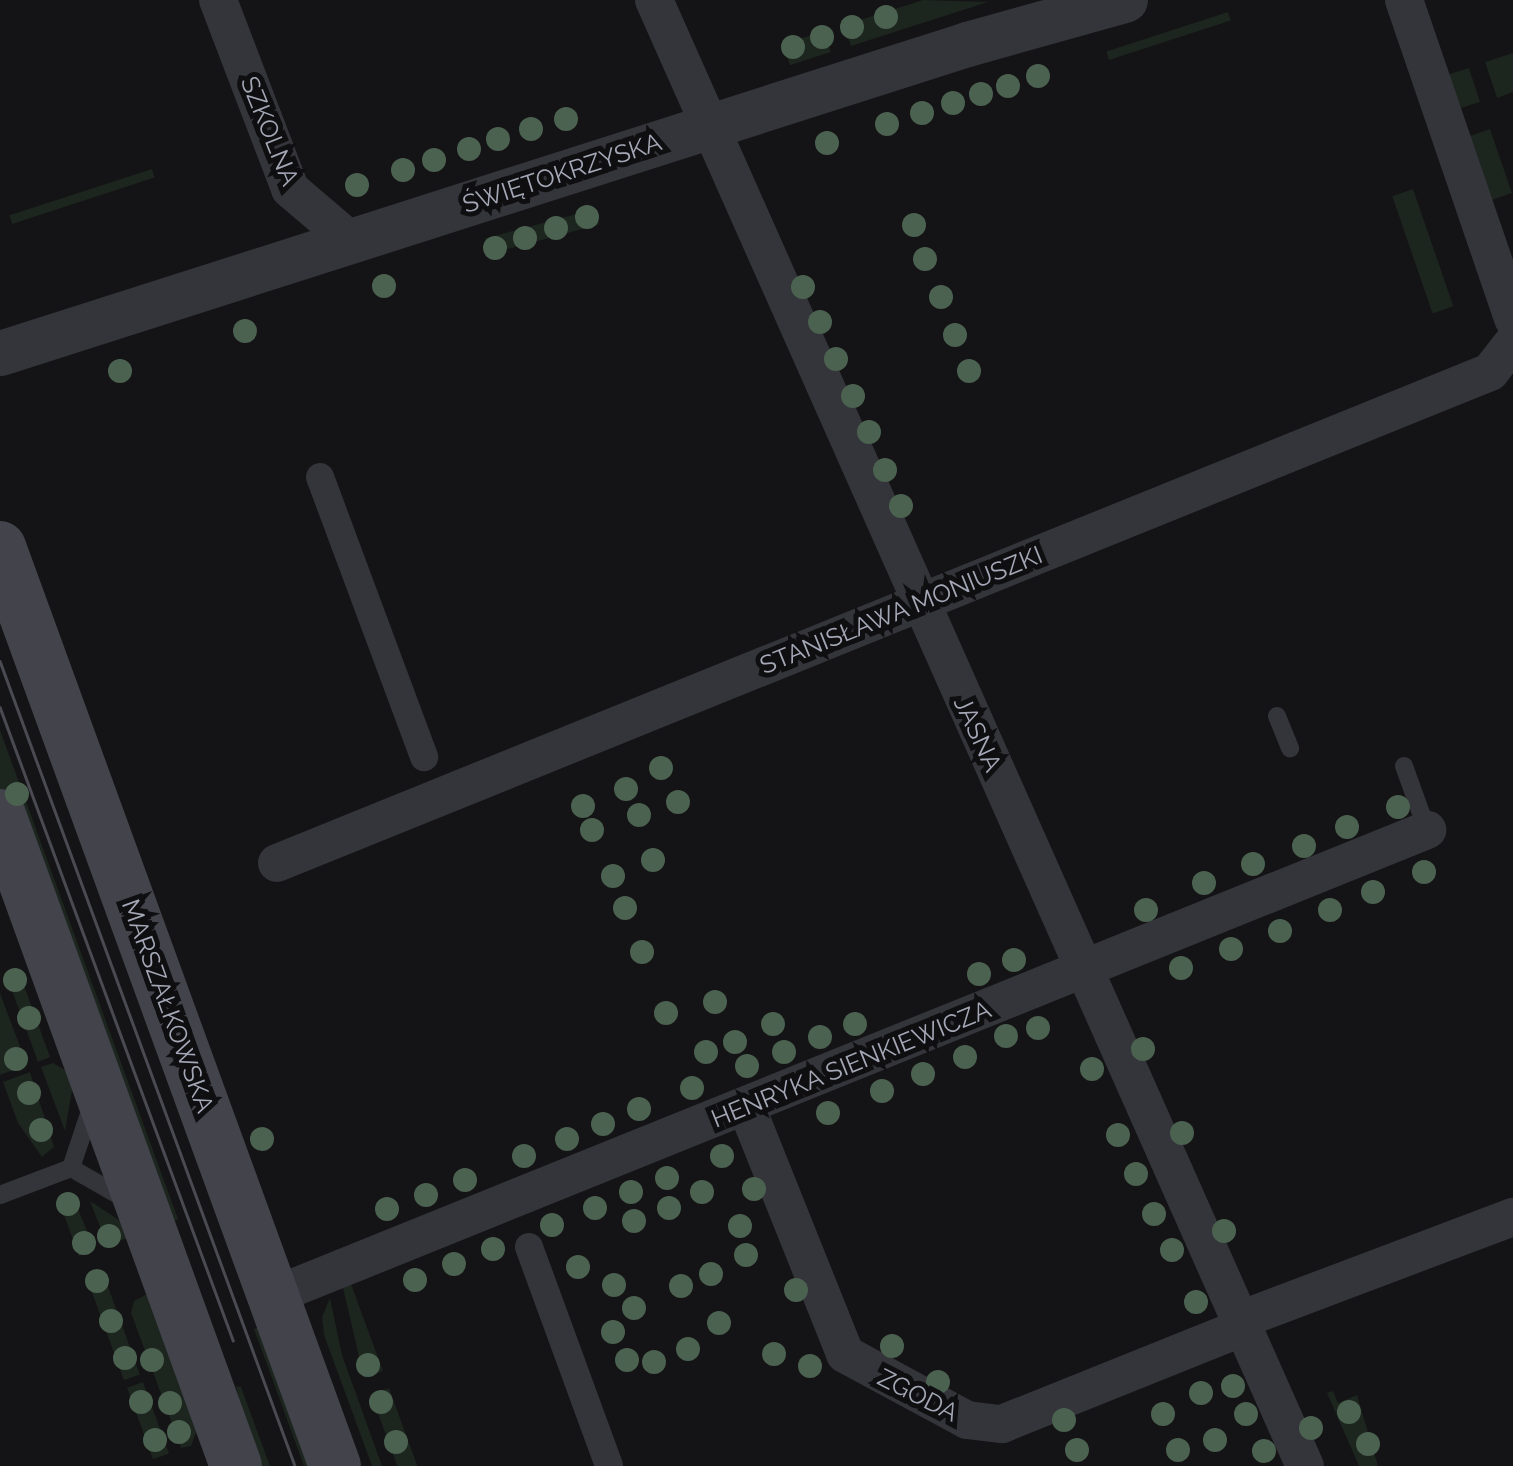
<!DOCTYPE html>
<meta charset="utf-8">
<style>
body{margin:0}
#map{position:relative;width:1513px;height:1466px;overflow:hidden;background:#141315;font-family:Raleway,sans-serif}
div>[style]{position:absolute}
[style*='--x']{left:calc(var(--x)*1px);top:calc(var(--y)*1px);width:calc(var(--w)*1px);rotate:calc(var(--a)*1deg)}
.green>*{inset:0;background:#1d251f;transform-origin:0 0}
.service>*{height:18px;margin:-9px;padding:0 9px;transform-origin:9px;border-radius:9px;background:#34353a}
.pedestrian>*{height:28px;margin:-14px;padding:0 14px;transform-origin:14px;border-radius:14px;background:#34353a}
.minor>*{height:38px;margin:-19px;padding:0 19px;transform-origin:19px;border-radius:19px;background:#34353a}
.tertiary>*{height:45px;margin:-22.5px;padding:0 22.5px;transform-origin:22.5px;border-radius:22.5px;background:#34353a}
.secondary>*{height:52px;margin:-26px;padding:0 26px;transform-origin:26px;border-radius:26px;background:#42434b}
.tram>*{height:2.5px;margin:-1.25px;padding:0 1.25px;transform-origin:1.25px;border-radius:1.25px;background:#494a52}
.trees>*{width:24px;height:24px;margin:-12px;border-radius:50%;background:#4c6251}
span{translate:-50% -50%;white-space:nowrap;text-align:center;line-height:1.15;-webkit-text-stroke:10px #0f0e10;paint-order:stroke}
.street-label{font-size:25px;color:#a4a8b6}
</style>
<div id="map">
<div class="green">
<i style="clip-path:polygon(923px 0,988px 2px,851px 46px,844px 25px)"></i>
<i style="left:1228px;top:12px;width:9px;height:128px;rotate:72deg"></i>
<i style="left:824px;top:31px;width:22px;height:43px;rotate:72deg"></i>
<i style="clip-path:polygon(1513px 53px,1513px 92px,1497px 98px,1485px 62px)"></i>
<i style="clip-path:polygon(1469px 68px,1480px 102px,1461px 108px,1443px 76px)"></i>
<i style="clip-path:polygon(1490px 129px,1512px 193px,1486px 202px,1470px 136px)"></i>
<i style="left:152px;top:169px;width:9px;height:150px;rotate:72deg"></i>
<i style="left:1413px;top:189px;width:124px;height:22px;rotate:71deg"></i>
<i style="left:595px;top:209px;width:16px;height:114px;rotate:75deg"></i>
<i style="left:0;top:730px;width:521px;height:44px;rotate:70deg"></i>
<i style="left:18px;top:969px;width:94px;height:13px;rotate:70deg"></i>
<i style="clip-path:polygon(0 993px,27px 1065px,0 1075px)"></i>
<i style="clip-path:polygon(53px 1063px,70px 1073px,73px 1085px,65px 1131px,41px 1067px)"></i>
<i style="clip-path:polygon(30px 1072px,54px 1147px,42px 1157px,18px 1123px,3px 1082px)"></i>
<i style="clip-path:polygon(73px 1197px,95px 1250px,79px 1256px,58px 1199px)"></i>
<i style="clip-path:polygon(90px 1201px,119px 1220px,128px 1238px,107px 1245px)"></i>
<i style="left:103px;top:1273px;width:108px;height:17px;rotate:70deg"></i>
<i style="clip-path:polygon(351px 1284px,383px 1371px,364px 1378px,343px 1288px)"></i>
<i style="clip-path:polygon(151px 1292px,198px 1427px,191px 1446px,181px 1448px,131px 1313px,134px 1301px)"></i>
<i style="clip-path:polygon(330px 1298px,342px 1355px,382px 1466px,372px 1466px,324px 1335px,322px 1317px)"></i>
<i style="clip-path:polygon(263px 1326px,319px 1466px,304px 1466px,254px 1329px)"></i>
<i style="left:143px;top:1382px;width:76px;height:17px;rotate:70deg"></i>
<i style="clip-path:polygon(236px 1386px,241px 1387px,270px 1466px,253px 1466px)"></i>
<i style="left:389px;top:1388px;width:83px;height:19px;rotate:70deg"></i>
<i style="clip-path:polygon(1333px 1391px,1338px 1403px,1357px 1395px,1378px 1466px,1359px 1466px,1327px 1393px)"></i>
</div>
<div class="service">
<i style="--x:1277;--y:716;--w:35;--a:68"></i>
<i style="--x:1404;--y:766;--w:68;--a:70.2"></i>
<i style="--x:71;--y:1168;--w:64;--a:29.7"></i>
<i style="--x:0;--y:1195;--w:76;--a:-20.8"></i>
<i style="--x:71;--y:1168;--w:63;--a:-71.6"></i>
</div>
<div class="pedestrian">
<i style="--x:320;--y:477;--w:299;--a:69.6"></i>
<i style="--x:529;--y:1247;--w:233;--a:69.9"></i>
</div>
<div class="minor">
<i style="--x:218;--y:0;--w:202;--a:69.1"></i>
<i style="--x:290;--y:189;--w:80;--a:40.4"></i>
<i style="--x:654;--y:0;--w:1604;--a:66.06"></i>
<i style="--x:1404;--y:0;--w:337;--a:71.1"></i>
<i style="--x:277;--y:863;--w:1309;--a:-22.04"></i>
<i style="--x:1490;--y:372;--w:37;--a:-52"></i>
<i style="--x:746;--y:1106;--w:267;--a:68.2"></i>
<i style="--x:845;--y:1354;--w:139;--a:28.4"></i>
<i style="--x:967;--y:1420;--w:35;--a:7"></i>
<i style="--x:1002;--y:1424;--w:260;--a:-21.9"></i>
<i style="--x:273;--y:1296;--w:1245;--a:-21.99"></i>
<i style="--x:1240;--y:1320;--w:292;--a:-20.7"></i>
</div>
<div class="tertiary">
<i style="--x:0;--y:353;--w:1015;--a:-17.72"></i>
<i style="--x:967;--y:44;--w:164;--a:-15.6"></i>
</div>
<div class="secondary">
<i style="--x:0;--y:547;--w:978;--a:69.97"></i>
<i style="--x:0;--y:815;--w:692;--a:70.07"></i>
</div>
<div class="tram">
<i style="--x:0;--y:661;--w:857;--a:69.87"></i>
<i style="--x:0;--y:707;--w:675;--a:69.79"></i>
</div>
<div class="trees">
<i style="left:886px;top:17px"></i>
<i style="left:852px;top:27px"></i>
<i style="left:822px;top:37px"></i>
<i style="left:793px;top:47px"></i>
<i style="left:1038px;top:76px"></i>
<i style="left:1008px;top:86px"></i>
<i style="left:981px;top:94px"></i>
<i style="left:953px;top:103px"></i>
<i style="left:922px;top:113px"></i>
<i style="left:566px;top:119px"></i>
<i style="left:887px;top:124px"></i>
<i style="left:531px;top:129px"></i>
<i style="left:498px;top:139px"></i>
<i style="left:827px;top:143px"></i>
<i style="left:469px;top:149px"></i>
<i style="left:434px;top:160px"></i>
<i style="left:403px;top:170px"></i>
<i style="left:357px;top:185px"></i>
<i style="left:587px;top:217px"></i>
<i style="left:914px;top:225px"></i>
<i style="left:556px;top:228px"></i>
<i style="left:525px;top:238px"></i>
<i style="left:495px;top:248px"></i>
<i style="left:925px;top:259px"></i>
<i style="left:384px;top:286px"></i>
<i style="left:803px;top:287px"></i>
<i style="left:941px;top:297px"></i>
<i style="left:820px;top:322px"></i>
<i style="left:245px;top:331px"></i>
<i style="left:955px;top:335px"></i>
<i style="left:836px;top:359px"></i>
<i style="left:120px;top:371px"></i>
<i style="left:969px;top:371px"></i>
<i style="left:853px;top:396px"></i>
<i style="left:869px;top:432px"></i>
<i style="left:885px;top:470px"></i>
<i style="left:901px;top:506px"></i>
<i style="left:661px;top:768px"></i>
<i style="left:626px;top:789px"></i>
<i style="left:17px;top:794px"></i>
<i style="left:678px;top:802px"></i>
<i style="left:583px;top:806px"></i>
<i style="left:1398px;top:807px"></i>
<i style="left:639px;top:815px"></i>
<i style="left:1347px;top:827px"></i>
<i style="left:592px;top:830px"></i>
<i style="left:1304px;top:846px"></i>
<i style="left:653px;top:860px"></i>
<i style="left:1253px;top:864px"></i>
<i style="left:1424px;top:872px"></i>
<i style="left:613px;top:876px"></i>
<i style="left:1204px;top:883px"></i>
<i style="left:1373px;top:892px"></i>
<i style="left:625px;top:908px"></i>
<i style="left:1146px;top:910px"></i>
<i style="left:1330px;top:910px"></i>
<i style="left:1280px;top:931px"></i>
<i style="left:1231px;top:949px"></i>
<i style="left:642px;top:952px"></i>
<i style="left:1014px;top:960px"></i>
<i style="left:1181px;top:968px"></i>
<i style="left:979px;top:974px"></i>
<i style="left:15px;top:980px"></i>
<i style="left:715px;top:1002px"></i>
<i style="left:666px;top:1013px"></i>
<i style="left:29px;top:1018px"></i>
<i style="left:773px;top:1024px"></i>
<i style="left:855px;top:1024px"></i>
<i style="left:1038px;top:1028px"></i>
<i style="left:1006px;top:1036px"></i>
<i style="left:820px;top:1037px"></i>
<i style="left:735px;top:1042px"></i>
<i style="left:1143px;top:1049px"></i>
<i style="left:706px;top:1052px"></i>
<i style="left:784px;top:1052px"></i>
<i style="left:965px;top:1057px"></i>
<i style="left:16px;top:1059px"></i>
<i style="left:747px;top:1066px"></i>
<i style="left:1092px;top:1069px"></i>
<i style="left:923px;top:1074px"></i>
<i style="left:692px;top:1088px"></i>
<i style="left:882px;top:1091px"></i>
<i style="left:29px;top:1093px"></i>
<i style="left:639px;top:1109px"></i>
<i style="left:828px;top:1113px"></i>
<i style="left:603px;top:1124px"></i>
<i style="left:41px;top:1130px"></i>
<i style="left:1182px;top:1133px"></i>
<i style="left:1118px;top:1135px"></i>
<i style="left:262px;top:1139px"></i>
<i style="left:567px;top:1139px"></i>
<i style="left:524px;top:1156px"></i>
<i style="left:722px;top:1156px"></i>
<i style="left:1136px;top:1174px"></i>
<i style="left:667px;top:1178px"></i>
<i style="left:465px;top:1180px"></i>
<i style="left:754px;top:1189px"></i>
<i style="left:631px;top:1192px"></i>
<i style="left:702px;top:1192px"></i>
<i style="left:426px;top:1195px"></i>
<i style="left:68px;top:1204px"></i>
<i style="left:595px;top:1208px"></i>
<i style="left:669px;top:1208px"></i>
<i style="left:387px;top:1209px"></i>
<i style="left:1154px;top:1214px"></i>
<i style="left:634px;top:1221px"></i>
<i style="left:552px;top:1225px"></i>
<i style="left:740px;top:1226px"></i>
<i style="left:1224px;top:1231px"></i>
<i style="left:109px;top:1236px"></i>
<i style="left:84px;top:1243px"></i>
<i style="left:493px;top:1249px"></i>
<i style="left:1172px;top:1250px"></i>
<i style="left:746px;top:1255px"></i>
<i style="left:454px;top:1264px"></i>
<i style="left:578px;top:1267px"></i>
<i style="left:711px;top:1274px"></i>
<i style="left:415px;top:1280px"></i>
<i style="left:97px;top:1281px"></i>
<i style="left:614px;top:1285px"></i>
<i style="left:681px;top:1286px"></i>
<i style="left:796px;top:1290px"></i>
<i style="left:1196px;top:1302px"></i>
<i style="left:634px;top:1308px"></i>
<i style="left:111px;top:1321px"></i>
<i style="left:719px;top:1323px"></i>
<i style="left:613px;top:1332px"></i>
<i style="left:892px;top:1346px"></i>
<i style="left:688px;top:1349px"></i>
<i style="left:774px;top:1354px"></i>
<i style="left:125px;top:1358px"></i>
<i style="left:152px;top:1360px"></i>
<i style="left:627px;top:1360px"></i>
<i style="left:654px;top:1362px"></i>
<i style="left:368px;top:1365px"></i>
<i style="left:810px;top:1366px"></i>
<i style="left:938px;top:1382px"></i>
<i style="left:1233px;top:1386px"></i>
<i style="left:1201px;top:1393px"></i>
<i style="left:141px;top:1402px"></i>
<i style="left:381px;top:1402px"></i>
<i style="left:170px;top:1403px"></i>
<i style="left:1349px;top:1412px"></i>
<i style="left:1163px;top:1414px"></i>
<i style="left:1246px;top:1414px"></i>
<i style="left:1064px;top:1420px"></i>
<i style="left:1311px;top:1428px"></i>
<i style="left:179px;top:1432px"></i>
<i style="left:155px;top:1440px"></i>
<i style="left:1215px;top:1440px"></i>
<i style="left:396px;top:1442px"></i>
<i style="left:1368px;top:1444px"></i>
<i style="left:1077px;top:1450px"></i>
<i style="left:1178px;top:1450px"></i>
<i style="left:1264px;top:1451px"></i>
</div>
<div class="street-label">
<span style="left:270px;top:131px;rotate:68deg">SZKOLNA</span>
<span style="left:562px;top:173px;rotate:-18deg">ŚWIĘTOKRZYSKA</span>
<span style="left:901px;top:610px;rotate:-22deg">STANISŁAWA MONIUSZKI</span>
<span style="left:978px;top:734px;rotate:65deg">JASNA</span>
<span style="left:168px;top:1006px;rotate:70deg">MARSZAŁKOWSKA</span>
<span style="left:851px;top:1064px;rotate:-22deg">HENRYKA SIENKIEWICZA</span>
<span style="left:918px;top:1395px;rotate:27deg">ZGODA</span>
</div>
</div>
